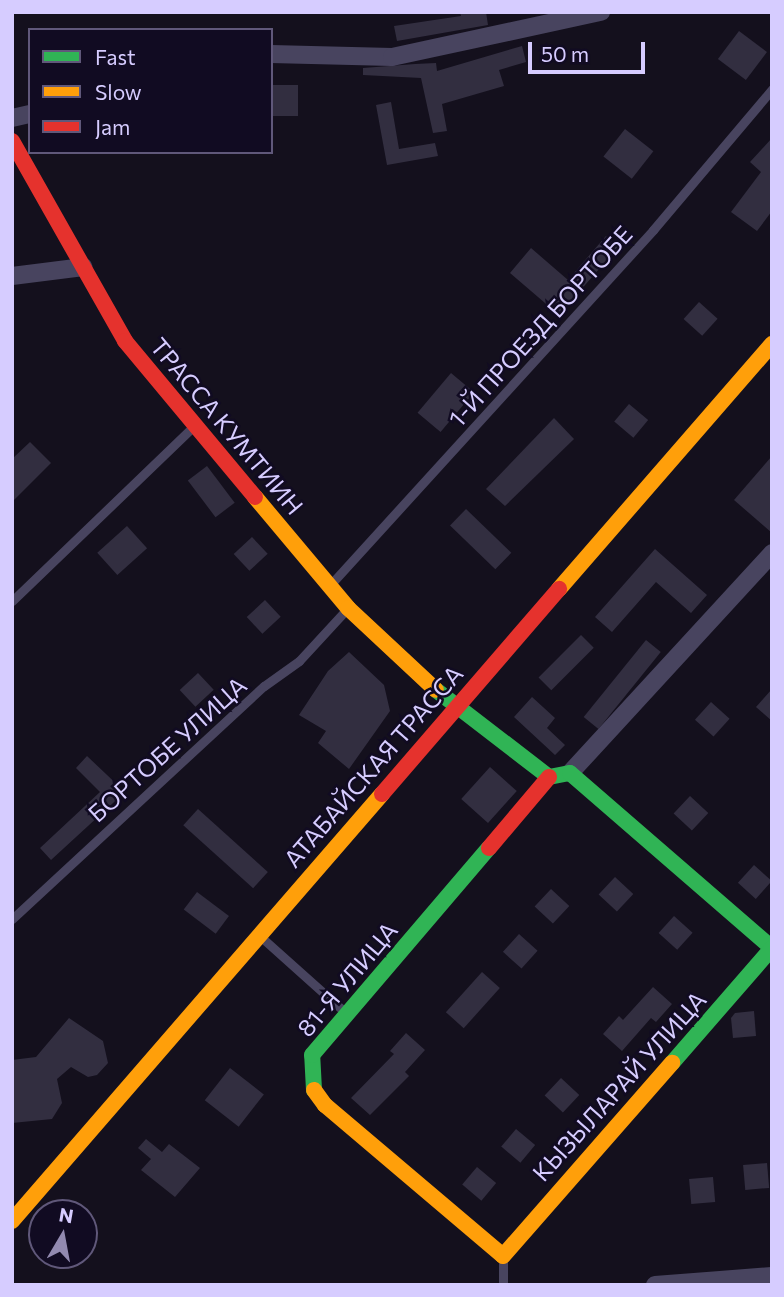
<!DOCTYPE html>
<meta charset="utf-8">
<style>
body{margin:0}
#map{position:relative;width:784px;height:1297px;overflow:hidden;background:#14101d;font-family:Commissioner,sans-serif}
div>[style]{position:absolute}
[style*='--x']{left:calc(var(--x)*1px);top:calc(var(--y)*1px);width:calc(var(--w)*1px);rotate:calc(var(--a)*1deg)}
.building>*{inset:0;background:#322e40;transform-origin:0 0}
.lane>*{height:9px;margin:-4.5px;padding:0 4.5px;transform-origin:4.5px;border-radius:4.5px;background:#48445f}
.street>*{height:18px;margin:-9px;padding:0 9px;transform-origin:9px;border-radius:9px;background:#48445f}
.fast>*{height:16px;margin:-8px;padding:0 8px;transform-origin:8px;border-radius:8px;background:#30b455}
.slow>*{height:16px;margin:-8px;padding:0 8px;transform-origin:8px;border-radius:8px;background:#ff9f0a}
.jam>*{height:16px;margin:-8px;padding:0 8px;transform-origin:8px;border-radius:8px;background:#e5322d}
span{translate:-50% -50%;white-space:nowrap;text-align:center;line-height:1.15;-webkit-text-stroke:5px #110b22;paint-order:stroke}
.street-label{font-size:24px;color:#d6ccff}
.frame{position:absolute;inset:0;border:14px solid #d6ccff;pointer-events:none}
.legend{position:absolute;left:28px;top:28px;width:245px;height:126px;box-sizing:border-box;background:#110b22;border:2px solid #60587a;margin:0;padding:9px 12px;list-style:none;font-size:21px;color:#d6ccff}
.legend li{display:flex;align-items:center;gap:14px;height:35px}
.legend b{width:35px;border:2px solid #60587a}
.north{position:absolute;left:28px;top:1199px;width:70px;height:70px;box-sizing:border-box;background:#110b22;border:2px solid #60587a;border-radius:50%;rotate:10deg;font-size:19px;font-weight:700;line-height:28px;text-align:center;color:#d6ccff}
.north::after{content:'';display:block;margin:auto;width:24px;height:32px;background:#928ab0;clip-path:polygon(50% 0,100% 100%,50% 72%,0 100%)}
.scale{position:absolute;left:528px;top:42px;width:117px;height:32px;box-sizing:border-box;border:4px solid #d6ccff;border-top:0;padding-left:9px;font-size:21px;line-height:24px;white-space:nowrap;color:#d6ccff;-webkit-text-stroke:5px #110b22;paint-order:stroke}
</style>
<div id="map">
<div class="building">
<i style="clip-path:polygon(460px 12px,486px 12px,488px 25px,397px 41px,394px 26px,461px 16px)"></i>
<i style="left:739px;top:31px;width:35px;height:35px;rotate:37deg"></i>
<i style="clip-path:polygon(522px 46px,526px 62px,499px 70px,504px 86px,442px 104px,447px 131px,433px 133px,421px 78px,363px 75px,363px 68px,415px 64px,436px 63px,437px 71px)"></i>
<i style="left:271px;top:85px;width:27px;height:31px"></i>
<i style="clip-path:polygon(391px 102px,399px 149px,435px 143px,438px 156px,387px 165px,376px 105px)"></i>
<i style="left:625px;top:129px;width:36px;height:35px;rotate:38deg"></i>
<i style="clip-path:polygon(772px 138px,772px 211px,757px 231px,731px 212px,761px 172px,750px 162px)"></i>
<i style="clip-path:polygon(606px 236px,619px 246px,559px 315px,510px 273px,531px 248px,568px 280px)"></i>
<i style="left:699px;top:302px;width:25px;height:23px;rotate:42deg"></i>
<i style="left:451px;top:373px;width:30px;height:52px;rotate:40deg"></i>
<i style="left:629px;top:404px;width:25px;height:23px;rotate:40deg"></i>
<i style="clip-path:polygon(554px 418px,574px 439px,505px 506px,486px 489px)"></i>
<i style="clip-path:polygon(30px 442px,51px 463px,12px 502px,12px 459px)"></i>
<i style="clip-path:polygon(772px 456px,772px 533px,734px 500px)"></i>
<i style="left:207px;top:466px;width:46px;height:24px;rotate:53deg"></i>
<i style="left:466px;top:509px;width:63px;height:23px;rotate:44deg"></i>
<i style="left:127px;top:526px;width:30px;height:40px;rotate:48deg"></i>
<i style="left:252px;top:537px;width:23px;height:25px;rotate:47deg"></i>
<i style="clip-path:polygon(655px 549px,707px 595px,691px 613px,656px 582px,612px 632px,595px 617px)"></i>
<i style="left:265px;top:600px;width:23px;height:25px;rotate:47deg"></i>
<i style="left:581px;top:635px;width:18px;height:60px;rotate:45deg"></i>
<i style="left:646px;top:640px;width:19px;height:99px;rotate:39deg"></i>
<i style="clip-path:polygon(349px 652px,384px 685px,390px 711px,349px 769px,318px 743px,326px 731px,299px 715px,328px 671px)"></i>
<i style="left:198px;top:673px;width:23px;height:25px;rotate:47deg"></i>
<i style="clip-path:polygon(772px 689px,772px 721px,756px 707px)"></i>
<i style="clip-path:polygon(532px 697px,555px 718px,547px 728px,565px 745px,555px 755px,514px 717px)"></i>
<i style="left:711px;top:702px;width:25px;height:24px;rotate:42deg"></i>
<i style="clip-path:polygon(87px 756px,125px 792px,51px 860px,40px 848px,100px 792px,76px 768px)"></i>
<i style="left:490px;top:767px;width:36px;height:43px;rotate:42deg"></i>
<i style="left:690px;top:796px;width:25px;height:24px;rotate:43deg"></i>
<i style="left:198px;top:809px;width:94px;height:22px;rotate:42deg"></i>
<i style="left:754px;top:865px;width:24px;height:24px;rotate:42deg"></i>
<i style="left:615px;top:877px;width:25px;height:24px;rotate:43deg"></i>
<i style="left:551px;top:889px;width:25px;height:24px;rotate:43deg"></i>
<i style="left:197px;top:892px;width:40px;height:22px;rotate:37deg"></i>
<i style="left:674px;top:916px;width:25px;height:23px;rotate:42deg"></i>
<i style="left:519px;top:934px;width:25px;height:24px;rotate:42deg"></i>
<i style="left:482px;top:972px;width:24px;height:54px;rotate:42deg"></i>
<i style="clip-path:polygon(653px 987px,672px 1004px,656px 1022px,651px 1018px,622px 1051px,603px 1034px,619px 1016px,623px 1020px)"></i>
<i style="clip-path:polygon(754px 1011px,756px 1036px,733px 1038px,731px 1018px,735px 1013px)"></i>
<i style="clip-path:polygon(69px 1018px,103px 1041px,108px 1063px,97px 1075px,88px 1077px,71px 1067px,57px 1079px,62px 1103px,52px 1119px,12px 1123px,12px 1060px,36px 1057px)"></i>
<i style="clip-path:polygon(406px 1033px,425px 1050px,405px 1072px,409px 1076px,370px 1115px,351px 1098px,394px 1054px,390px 1051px)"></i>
<i style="left:230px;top:1068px;width:43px;height:41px;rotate:38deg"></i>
<i style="left:561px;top:1078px;width:25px;height:24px;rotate:43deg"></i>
<i style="left:516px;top:1129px;width:25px;height:23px;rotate:40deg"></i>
<i style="clip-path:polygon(146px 1139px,162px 1152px,169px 1144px,200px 1168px,175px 1197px,141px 1170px,151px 1159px,138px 1148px)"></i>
<i style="left:767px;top:1163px;width:25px;height:24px;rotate:85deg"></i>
<i style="left:477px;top:1167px;width:25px;height:23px;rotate:40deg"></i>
<i style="left:713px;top:1177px;width:25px;height:24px;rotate:85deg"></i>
</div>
<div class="lane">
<i style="--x:331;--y:584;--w:479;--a:-47.7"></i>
<i style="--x:653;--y:230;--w:185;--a:-49.8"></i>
<i style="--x:12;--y:601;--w:252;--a:-43.9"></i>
<i style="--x:12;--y:919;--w:343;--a:-42.8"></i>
<i style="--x:264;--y:686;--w:43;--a:-35.5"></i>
<i style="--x:299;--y:661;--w:71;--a:-47.3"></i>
<i style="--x:261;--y:937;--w:113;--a:41.8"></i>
<i style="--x:503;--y:1258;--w:27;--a:90"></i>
</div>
<div class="street">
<i style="--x:271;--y:54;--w:121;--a:1.4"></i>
<i style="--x:392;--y:57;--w:214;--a:-12.2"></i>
<i style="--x:12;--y:118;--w:18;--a:-13"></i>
<i style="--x:12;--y:276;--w:72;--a:-7.2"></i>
<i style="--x:570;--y:773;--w:299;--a:-47.4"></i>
<i style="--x:655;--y:1285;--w:117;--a:-4.4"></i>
</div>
<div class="fast">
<i style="--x:436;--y:690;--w:143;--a:37.6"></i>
<i style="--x:549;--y:777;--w:21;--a:-11"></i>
<i style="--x:570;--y:773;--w:267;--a:40.9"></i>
<i style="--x:772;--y:948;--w:152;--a:131"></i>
<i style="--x:314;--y:1090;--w:35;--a:-93"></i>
<i style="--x:312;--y:1055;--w:272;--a:-49.5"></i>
</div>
<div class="slow">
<i style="--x:255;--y:497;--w:145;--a:50"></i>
<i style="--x:348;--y:608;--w:120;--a:43"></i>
<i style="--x:559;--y:589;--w:325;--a:-49"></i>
<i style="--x:314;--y:1090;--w:19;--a:54"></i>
<i style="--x:325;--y:1105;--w:233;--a:40.3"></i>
<i style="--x:503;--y:1256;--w:257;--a:-48.8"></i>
<i style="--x:12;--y:1221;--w:565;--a:-49.09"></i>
</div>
<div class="jam">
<i style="--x:12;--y:141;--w:230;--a:60.5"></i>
<i style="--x:125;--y:341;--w:203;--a:50.2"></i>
<i style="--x:382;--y:794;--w:271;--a:-49.2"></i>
<i style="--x:489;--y:848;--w:93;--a:-49.8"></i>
</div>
<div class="street-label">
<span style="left:540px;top:326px;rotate:-48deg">1-Й ПРОЕЗД БОРТОБЕ</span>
<span style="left:227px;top:426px;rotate:50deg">ТРАССА КУМТИИН</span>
<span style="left:167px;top:749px;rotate:-42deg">БОРТОБЕ УЛИЦА</span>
<span style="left:373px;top:766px;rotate:-49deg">АТАБАЙСКАЯ ТРАССА</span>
<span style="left:347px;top:979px;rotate:-50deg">81-Я УЛИЦА</span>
<span style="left:619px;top:1086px;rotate:-48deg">КЫЗЫЛАРАЙ УЛИЦА</span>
</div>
<div class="frame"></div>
<ul class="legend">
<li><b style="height:9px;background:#30b455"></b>Fast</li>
<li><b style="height:9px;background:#ff9f0a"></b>Slow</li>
<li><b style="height:9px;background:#e5322d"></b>Jam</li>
</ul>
<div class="north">N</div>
<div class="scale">50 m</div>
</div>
